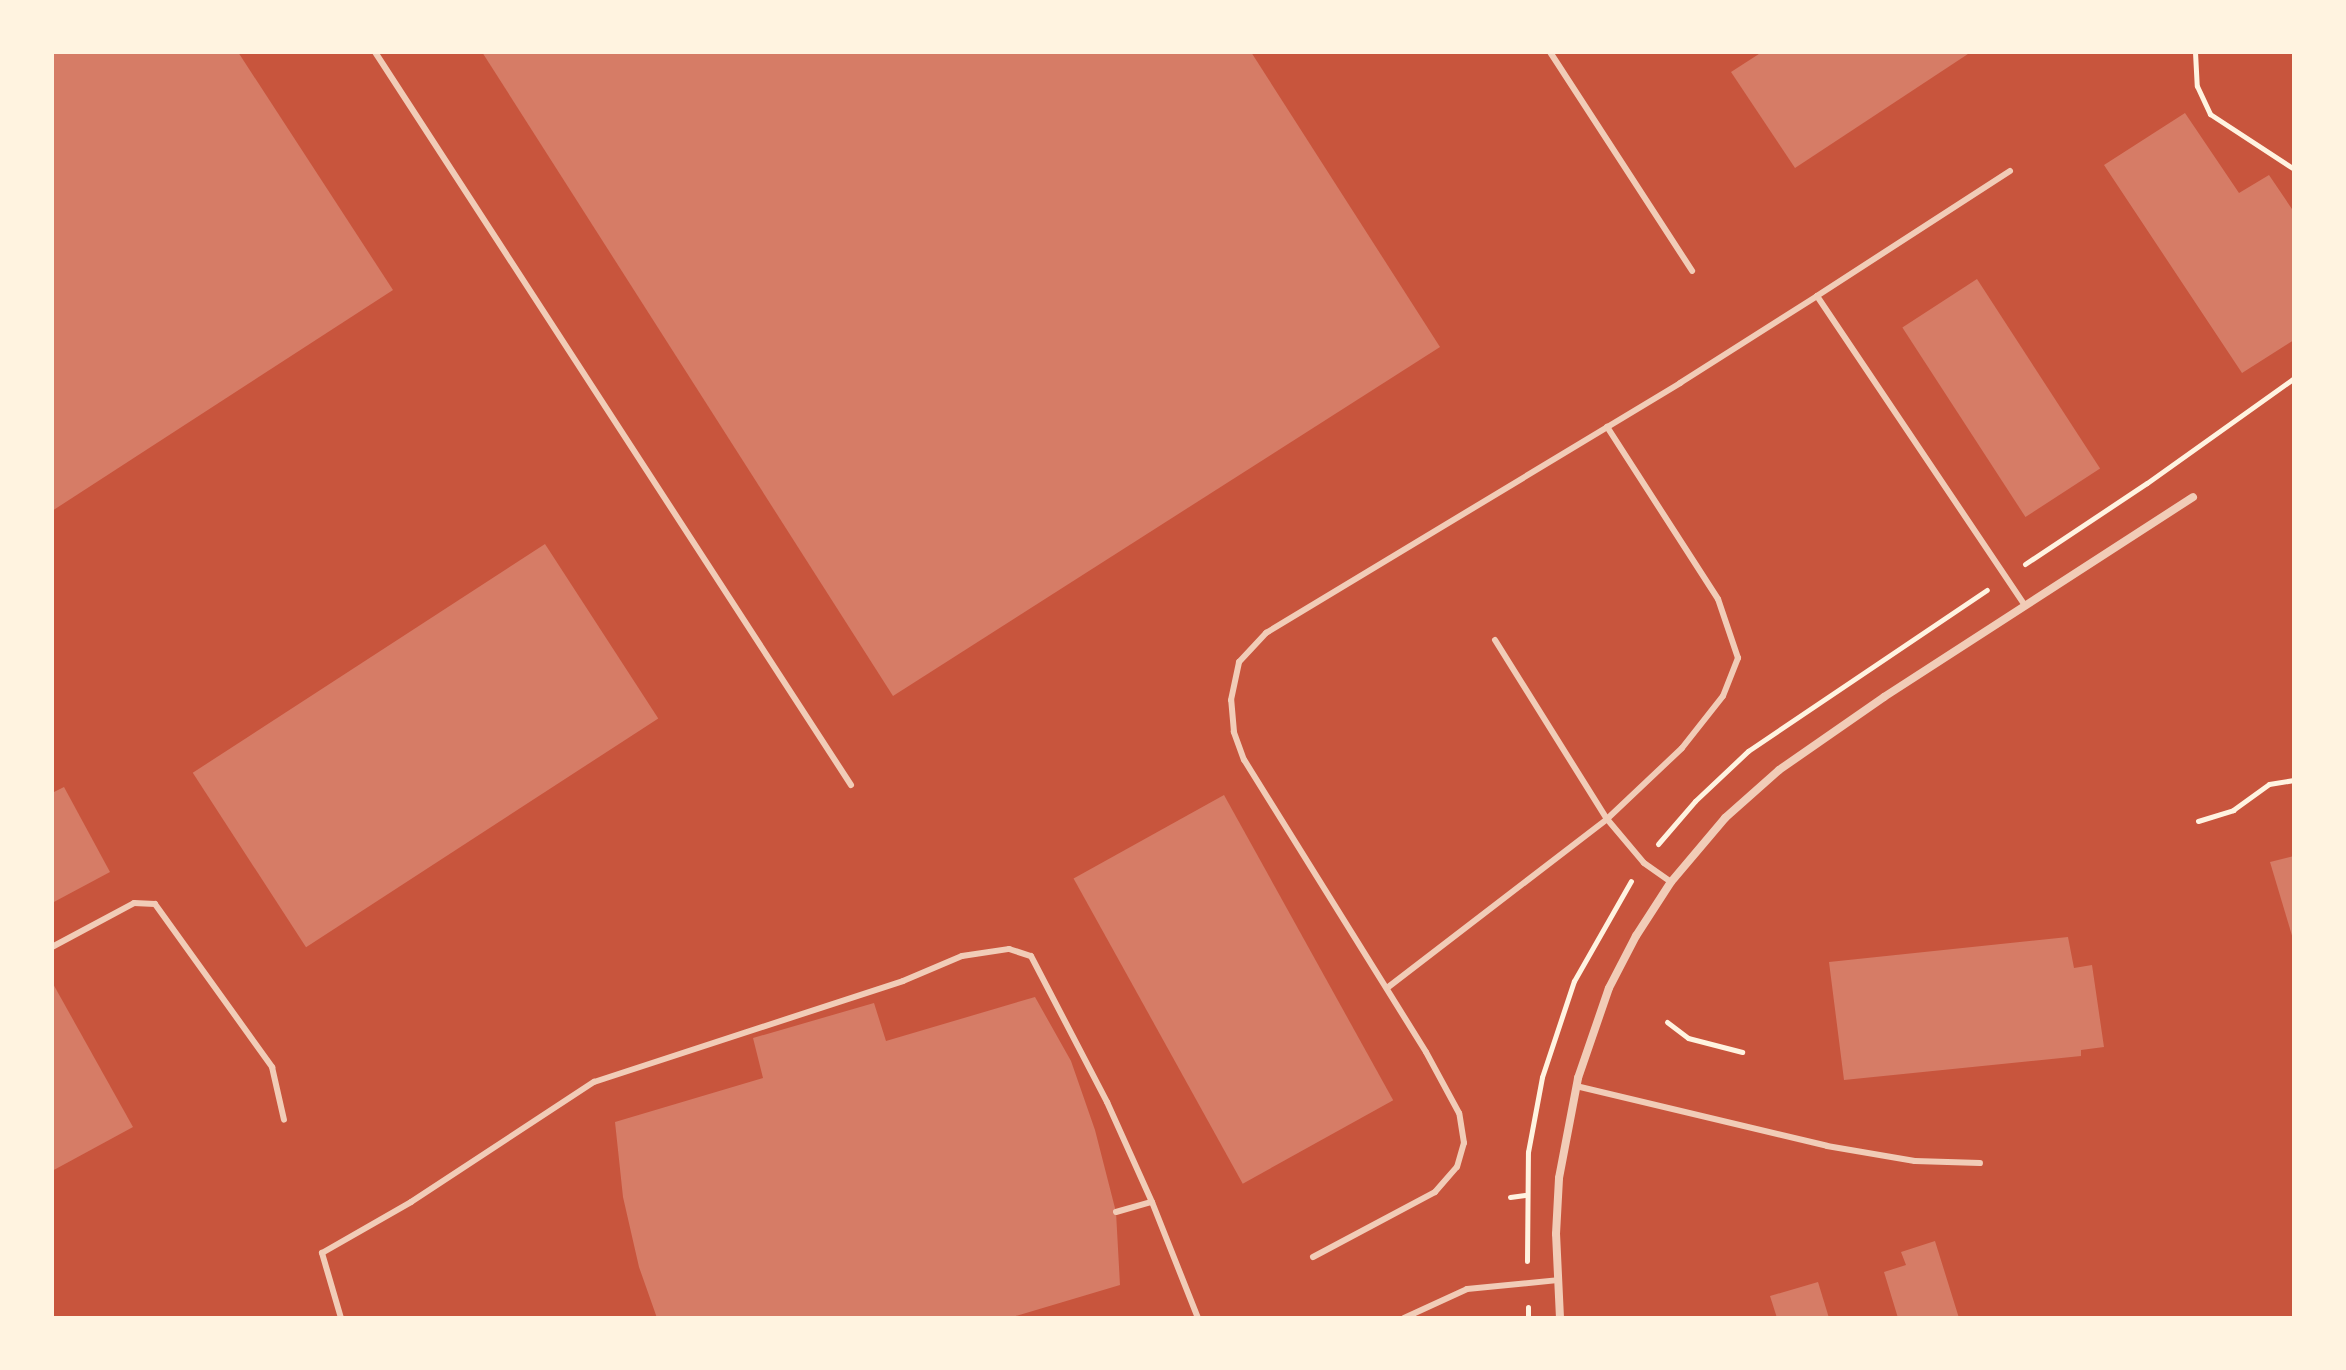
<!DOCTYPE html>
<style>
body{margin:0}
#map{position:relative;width:2346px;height:1370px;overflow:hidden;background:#c8553d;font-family:Helvetica,sans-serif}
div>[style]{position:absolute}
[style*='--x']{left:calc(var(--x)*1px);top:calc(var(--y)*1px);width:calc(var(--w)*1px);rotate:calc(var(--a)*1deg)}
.building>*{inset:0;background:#d67c66;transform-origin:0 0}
.path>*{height:5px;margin:-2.5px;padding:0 2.5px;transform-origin:2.5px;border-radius:2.5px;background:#fff3e0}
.service>*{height:6px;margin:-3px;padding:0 3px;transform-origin:3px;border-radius:3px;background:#f1ccb7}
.minor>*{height:8px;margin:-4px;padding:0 4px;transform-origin:4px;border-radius:4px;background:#f1ccb7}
span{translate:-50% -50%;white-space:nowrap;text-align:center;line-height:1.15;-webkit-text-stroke:6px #fff3e0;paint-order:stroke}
.frame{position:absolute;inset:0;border:54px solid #fff3e0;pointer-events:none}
</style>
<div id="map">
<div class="building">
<i style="clip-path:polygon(52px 52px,238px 52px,393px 290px,52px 511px)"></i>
<i style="clip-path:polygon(482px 52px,1251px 52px,1440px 347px,893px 696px)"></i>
<i style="clip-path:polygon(1762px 52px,1971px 52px,1795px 168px,1731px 72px)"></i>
<i style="clip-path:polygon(2185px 113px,2239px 193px,2269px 175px,2294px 212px,2294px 340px,2242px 373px,2104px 165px)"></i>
<i style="left:1977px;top:279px;width:226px;height:89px;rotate:57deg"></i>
<i style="left:545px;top:544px;width:208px;height:420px;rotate:57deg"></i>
<i style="clip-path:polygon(64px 787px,110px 872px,52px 903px,52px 793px)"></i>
<i style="left:1224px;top:795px;width:349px;height:172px;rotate:61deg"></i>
<i style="clip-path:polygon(2294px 856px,2294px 939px,2293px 939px,2270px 862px)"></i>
<i style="clip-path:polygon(2068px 937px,2074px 968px,2092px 965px,2104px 1047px,2081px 1050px,2081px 1056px,1844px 1080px,1829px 962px)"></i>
<i style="clip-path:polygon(52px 982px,133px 1127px,52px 1171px)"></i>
<i style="clip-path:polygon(1035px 997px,1071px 1061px,1095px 1130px,1116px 1212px,1120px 1285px,1009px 1318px,657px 1318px,639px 1267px,623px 1197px,615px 1122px,763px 1078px,753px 1038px,874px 1003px,886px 1041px)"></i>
<i style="clip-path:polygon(1935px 1241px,1959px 1318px,1898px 1318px,1884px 1272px,1906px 1265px,1901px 1252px)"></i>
<i style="clip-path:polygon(1818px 1282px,1829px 1318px,1777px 1318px,1770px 1296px)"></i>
</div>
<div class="path">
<i style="--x:2195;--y:52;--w:34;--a:87"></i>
<i style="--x:2197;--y:86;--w:31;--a:65"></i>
<i style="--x:2210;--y:114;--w:100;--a:33.2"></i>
<i style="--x:2025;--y:564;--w:146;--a:-33.6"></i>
<i style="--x:2147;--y:483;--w:181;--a:-35.5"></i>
<i style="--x:2198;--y:821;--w:37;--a:-17"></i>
<i style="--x:2233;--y:810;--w:44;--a:-35.8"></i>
<i style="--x:2269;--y:784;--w:25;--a:-9"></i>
<i style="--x:1658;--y:844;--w:57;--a:-49.3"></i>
<i style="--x:1695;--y:801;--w:73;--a:-43.3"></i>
<i style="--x:1748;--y:751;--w:288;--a:-34"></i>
<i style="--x:1667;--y:1022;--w:26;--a:37"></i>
<i style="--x:1688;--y:1038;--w:56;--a:14.5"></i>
<i style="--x:1510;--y:1197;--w:15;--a:-8"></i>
<i style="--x:1527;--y:1261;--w:109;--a:-89.5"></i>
<i style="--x:1528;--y:1152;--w:76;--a:-79.4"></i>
<i style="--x:1542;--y:1077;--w:101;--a:-71.6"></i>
<i style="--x:1574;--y:981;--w:115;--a:-60.3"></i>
<i style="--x:1528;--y:1307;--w:11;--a:90"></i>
</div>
<div class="service">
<i style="--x:375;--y:52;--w:874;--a:57"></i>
<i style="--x:1550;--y:52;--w:261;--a:57"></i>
<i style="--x:2010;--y:171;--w:230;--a:147.1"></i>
<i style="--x:1817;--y:296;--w:373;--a:56.1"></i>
<i style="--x:1495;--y:640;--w:211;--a:58"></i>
<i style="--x:1607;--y:819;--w:57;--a:49.9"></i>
<i style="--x:1644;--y:863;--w:33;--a:35"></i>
<i style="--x:52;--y:947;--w:93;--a:-28.2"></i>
<i style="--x:134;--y:903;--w:21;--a:3"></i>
<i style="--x:155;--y:904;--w:201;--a:54.3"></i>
<i style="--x:272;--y:1067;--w:54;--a:77.2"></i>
<i style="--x:1387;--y:988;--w:277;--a:-37.5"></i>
<i style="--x:1607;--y:819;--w:103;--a:-43.4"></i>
<i style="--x:1682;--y:748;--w:66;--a:-51.7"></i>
<i style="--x:1723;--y:696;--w:41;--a:-68.5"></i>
<i style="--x:1738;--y:658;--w:62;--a:-108.7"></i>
<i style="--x:1718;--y:599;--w:205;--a:-122.8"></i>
<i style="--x:1576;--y:1086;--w:258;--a:13.4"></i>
<i style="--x:1827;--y:1146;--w:89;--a:9.7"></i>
<i style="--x:1915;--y:1161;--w:65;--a:1.8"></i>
<i style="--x:1116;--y:1212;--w:37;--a:-16"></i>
<i style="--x:1313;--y:1257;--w:138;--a:-28"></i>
<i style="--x:1435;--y:1192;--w:33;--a:-49"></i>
<i style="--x:1457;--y:1167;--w:25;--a:-74"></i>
<i style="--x:1464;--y:1143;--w:30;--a:-99"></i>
<i style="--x:1459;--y:1113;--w:69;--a:-118.4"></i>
<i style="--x:1426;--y:1052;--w:344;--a:-121.9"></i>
<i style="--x:1244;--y:760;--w:30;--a:-110"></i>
<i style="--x:1234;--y:732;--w:32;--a:-95"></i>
<i style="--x:1231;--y:700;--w:39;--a:-78"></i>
<i style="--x:1239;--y:662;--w:40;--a:-47"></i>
<i style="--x:1266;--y:633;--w:484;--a:-31.1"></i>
<i style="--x:1680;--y:383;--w:162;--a:-32.4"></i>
<i style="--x:341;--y:1318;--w:68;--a:-106.3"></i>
<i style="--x:322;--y:1253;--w:103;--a:-29.8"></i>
<i style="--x:411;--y:1202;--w:219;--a:-33.3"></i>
<i style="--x:594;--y:1082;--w:325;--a:-18.1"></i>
<i style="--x:903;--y:981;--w:64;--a:-23"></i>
<i style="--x:962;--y:956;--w:48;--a:-8.5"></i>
<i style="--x:1009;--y:949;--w:23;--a:18"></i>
<i style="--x:1031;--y:956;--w:165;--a:62.5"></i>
<i style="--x:1107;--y:1102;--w:110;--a:65.8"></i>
<i style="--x:1152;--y:1202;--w:125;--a:68.4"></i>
<i style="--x:1404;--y:1318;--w:69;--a:-24.7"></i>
<i style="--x:1467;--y:1289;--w:91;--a:-5.6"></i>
</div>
<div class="minor">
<i style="--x:1560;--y:1318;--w:84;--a:-92.7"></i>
<i style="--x:1556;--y:1234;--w:56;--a:-86.9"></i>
<i style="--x:1559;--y:1178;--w:102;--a:-79.2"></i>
<i style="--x:1578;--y:1078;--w:95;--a:-71"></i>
<i style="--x:1609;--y:988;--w:59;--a:-62.6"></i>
<i style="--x:1636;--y:936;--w:64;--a:-57.1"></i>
<i style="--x:1671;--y:882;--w:84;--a:-49.8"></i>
<i style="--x:1725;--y:818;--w:72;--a:-41.6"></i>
<i style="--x:1779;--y:770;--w:128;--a:-34.8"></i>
<i style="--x:1884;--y:697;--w:368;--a:-32.9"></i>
</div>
<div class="frame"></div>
</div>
